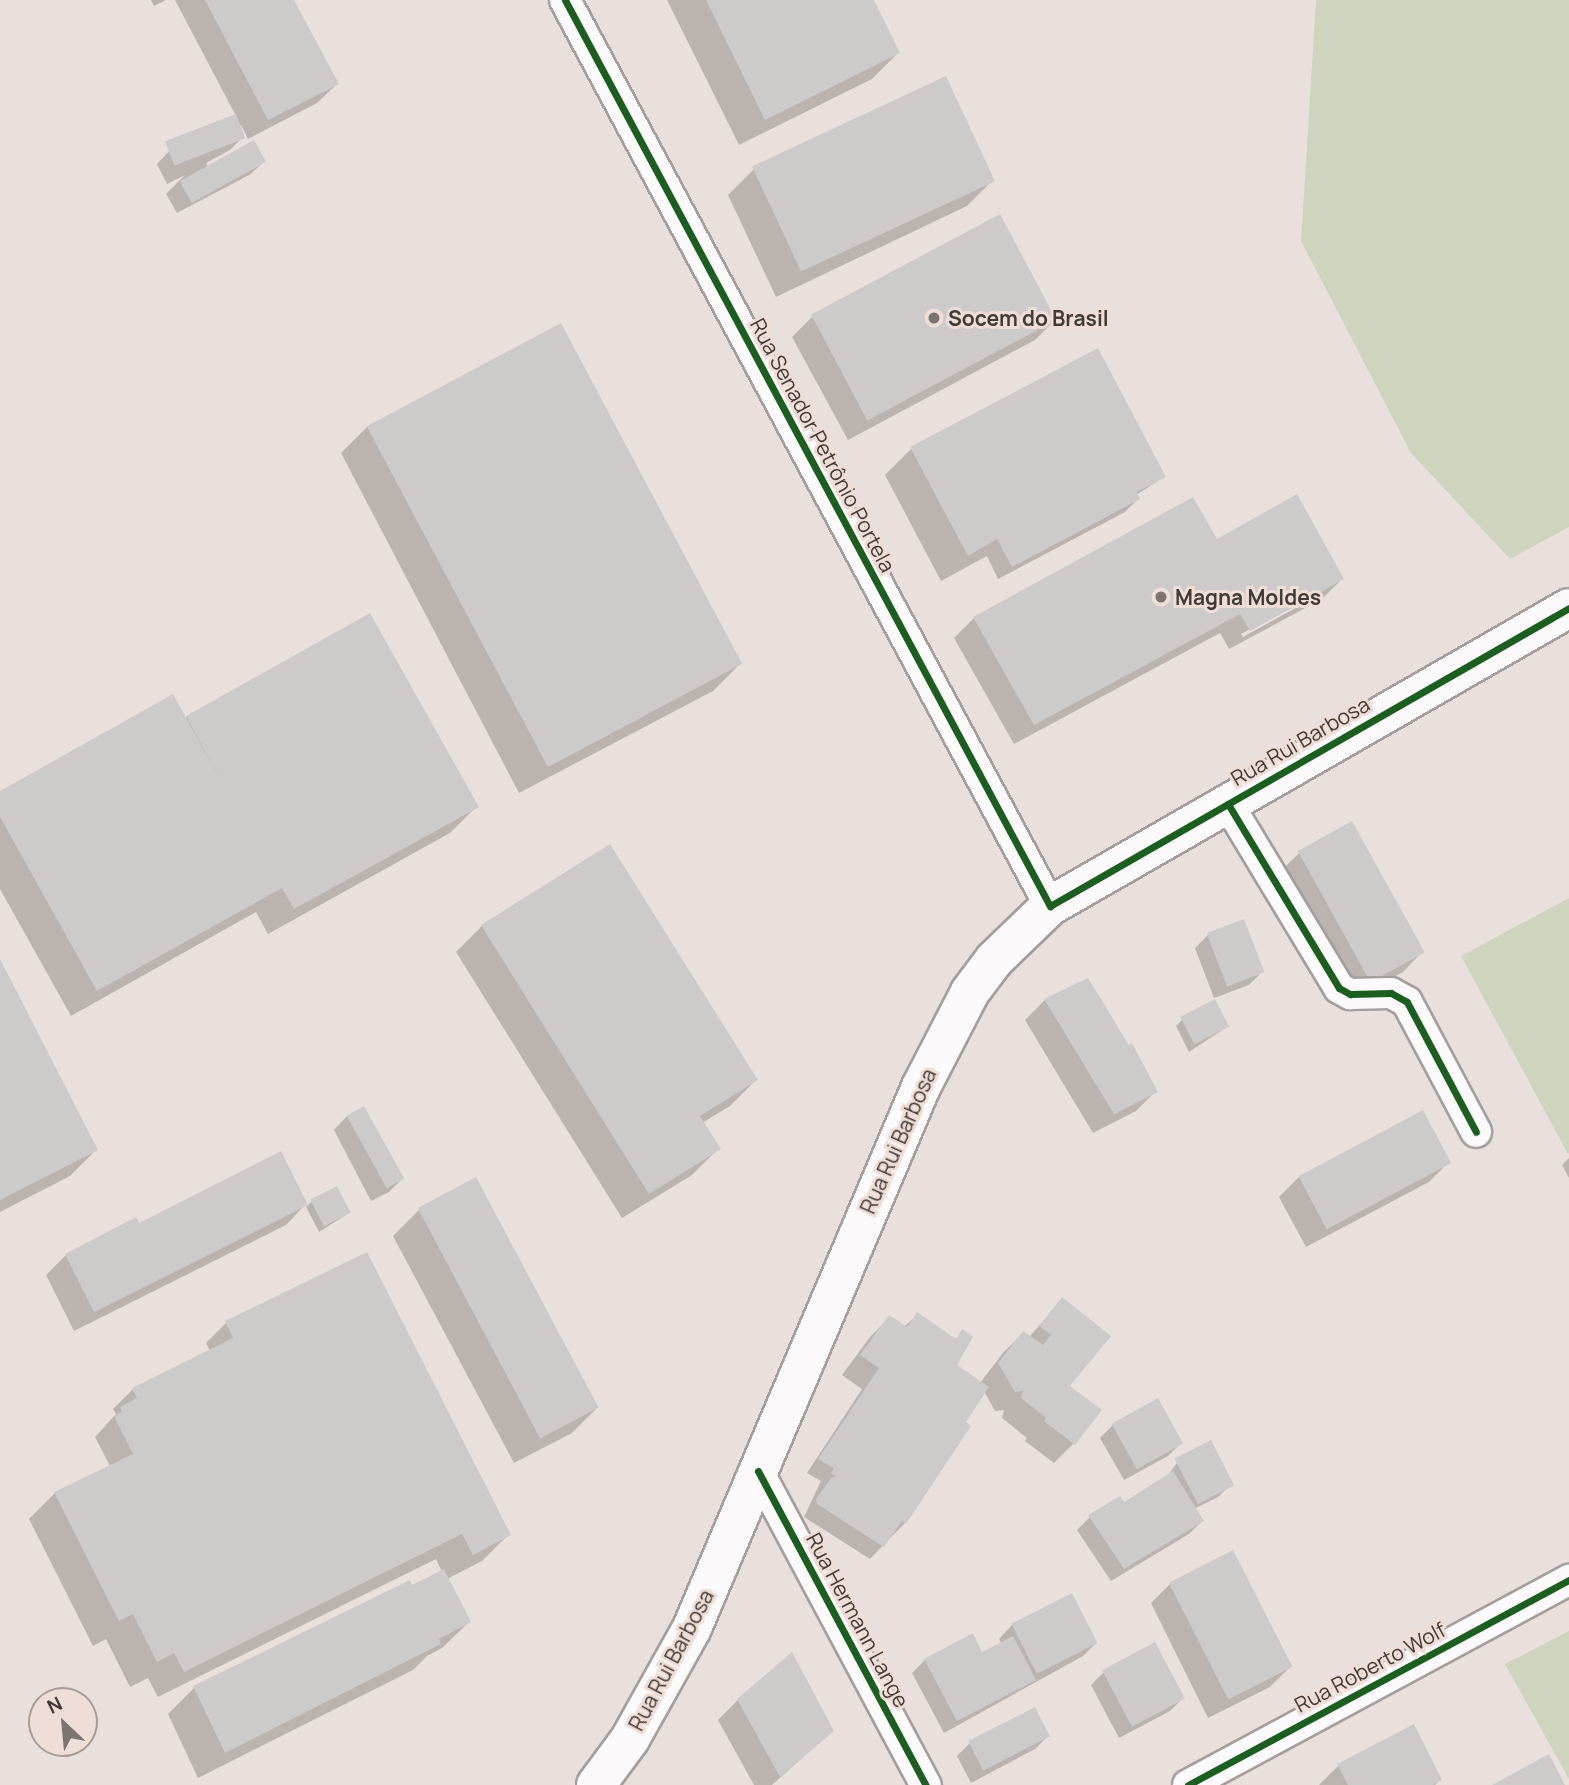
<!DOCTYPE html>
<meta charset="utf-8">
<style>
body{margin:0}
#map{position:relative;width:1569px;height:1785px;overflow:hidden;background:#e9e0dd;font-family:Manrope,sans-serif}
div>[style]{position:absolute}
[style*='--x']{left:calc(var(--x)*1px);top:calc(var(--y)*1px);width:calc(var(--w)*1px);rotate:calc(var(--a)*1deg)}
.green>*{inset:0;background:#cfd4bf}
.shadow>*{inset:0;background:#0003}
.building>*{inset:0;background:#cfcaca;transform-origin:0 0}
.roads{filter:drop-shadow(2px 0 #a59e9c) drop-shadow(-2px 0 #a59e9c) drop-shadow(0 2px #a59e9c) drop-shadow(0 -2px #a59e9c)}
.minor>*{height:30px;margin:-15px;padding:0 15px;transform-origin:15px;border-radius:15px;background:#fcfafa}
.secondary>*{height:38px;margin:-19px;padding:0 19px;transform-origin:19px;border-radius:19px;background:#fcfafa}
.cycleway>*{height:7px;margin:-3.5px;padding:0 3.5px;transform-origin:3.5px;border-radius:3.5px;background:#1b5e20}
.dots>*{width:19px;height:19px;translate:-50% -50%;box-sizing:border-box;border:4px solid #efded7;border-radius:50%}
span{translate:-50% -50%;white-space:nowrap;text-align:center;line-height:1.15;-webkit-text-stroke:6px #efded7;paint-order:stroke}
.poi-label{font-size:21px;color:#413a37;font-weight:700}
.left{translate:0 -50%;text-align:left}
.street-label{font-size:21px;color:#413a37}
.north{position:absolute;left:28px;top:1687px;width:70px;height:70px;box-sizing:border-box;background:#efded7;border:2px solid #a99c97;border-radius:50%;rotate:334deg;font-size:19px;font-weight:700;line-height:28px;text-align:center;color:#413a37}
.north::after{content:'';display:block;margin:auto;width:24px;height:32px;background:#7c7471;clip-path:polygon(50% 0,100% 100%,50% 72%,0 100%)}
</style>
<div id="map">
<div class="green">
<i style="clip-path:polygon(1316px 0,1569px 0,1569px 527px,1510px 559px,1411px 453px,1301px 241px)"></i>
<i style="clip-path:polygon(1569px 898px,1569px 1153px,1568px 1154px,1461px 956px)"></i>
<i style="clip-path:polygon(1569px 1631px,1569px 1779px,1505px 1664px)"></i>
</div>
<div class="shadow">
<i style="clip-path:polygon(151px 0,166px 0,154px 6px)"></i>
<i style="clip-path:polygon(175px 0,292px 0,337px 84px,317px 103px,248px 139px,241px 125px,238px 127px,243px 137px,230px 150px,206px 163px,208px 166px,264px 161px,251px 174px,177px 213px,166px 194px,185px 175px,167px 184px,157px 164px,170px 150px,236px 116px)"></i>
<i style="clip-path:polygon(667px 0,872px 0,898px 53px,872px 79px,739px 145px)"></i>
<i style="clip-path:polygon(754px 169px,993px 180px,967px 206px,776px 297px,728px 195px)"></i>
<i style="clip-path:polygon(812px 317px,1055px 320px,1035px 340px,848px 440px,792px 337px)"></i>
<i style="clip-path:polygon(1097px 350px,1164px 477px,1136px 495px,1138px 499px,1125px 512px,998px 579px,987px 556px,941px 581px,885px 475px,911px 449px)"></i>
<i style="clip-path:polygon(367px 427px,739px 665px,713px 691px,519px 793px,341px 453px)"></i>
<i style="clip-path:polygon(evenodd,1216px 541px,1342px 579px,1322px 599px,1229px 649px,1220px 633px,1014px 744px,954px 638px,974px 618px,1216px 541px,1321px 590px,1321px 594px,1243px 637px,1241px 634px,1321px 590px)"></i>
<i style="clip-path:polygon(370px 616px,476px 807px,450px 833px,268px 934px,256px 912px,71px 1016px,0 889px,0 793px,184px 718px)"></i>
<i style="clip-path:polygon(1351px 823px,1422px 952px,1403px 972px,1350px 1001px,1279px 873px,1299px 853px)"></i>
<i style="clip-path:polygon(482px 926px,756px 1080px,730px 1106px,702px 1123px,718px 1149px,692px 1175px,622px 1218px,456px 952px)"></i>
<i style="clip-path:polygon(1208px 935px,1262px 972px,1249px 985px,1214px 998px,1195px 948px)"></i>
<i style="clip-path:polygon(0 962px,96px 1150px,70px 1176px,0 1212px)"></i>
<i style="clip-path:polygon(1097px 993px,1156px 1091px,1136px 1111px,1093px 1133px,1025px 1020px,1045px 1000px)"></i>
<i style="clip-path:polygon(1182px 1020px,1227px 1027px,1189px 1052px,1176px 1026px)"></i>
<i style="clip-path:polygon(347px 1116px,402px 1179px,389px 1192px,371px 1201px,334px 1130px)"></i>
<i style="clip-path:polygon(280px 1154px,306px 1207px,312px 1201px,349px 1213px,319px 1232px,305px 1205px,286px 1225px,74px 1331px,46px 1275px,66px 1255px,138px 1226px)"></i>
<i style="clip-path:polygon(1569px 1158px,1569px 1178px,1562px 1165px)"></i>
<i style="clip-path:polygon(1449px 1162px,1429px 1182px,1306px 1247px,1279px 1197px,1299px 1177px)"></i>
<i style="clip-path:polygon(475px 1179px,598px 1407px,572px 1433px,514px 1463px,393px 1236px,419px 1210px)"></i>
<i style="clip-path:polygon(366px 1254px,508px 1535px,482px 1561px,447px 1579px,469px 1622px,442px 1648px,427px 1656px,413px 1670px,198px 1778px,168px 1714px,194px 1688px,442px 1572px,436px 1559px,158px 1697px,148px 1678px,130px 1687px,106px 1639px,93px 1646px,29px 1519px,55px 1493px,110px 1466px,95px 1437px,116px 1414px,113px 1409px,133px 1389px,210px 1351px,206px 1343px,226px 1323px)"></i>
<i style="clip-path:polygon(1062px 1300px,1074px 1443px,1054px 1463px,1025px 1441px,1027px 1438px,1002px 1418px,1004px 1410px,995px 1411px,984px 1391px,905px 1523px,870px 1559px,804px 1517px,821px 1481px,807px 1473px,862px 1389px,842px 1375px,870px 1337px,890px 1317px,904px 1327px,917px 1315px,954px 1340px,963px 1332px,955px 1365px,980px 1383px,1003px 1353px,1023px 1333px,1029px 1337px)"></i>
<i style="clip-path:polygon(1113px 1425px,1181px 1443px,1168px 1456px,1124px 1480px,1100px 1438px)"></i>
<i style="clip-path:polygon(1177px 1463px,1231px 1484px,1218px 1497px,1194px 1509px,1202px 1521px,1189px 1534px,1111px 1581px,1077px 1530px,1090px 1517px,1123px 1504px,1165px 1479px)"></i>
<i style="clip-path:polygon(1171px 1583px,1290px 1667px,1270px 1687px,1208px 1718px,1151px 1603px)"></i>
<i style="clip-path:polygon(1012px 1625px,1096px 1643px,1083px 1656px,944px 1733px,912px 1673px,925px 1660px,982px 1654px,1002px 1644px,999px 1639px)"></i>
<i style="clip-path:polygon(1104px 1672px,1183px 1698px,1170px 1711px,1119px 1738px,1091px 1685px)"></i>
<i style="clip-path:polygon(738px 1700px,832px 1731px,772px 1785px,754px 1785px,718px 1720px)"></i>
<i style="clip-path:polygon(1048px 1736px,1035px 1749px,971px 1783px,957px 1756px,970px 1743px)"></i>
<i style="clip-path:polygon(1338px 1766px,1440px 1780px,1435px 1785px,1319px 1785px)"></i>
</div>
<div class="building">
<i style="clip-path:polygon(205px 0,294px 0,339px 84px,268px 120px)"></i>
<i style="clip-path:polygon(706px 0,874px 0,900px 53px,765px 120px)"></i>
<i style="left:946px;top:76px;width:116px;height:214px;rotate:65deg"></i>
<i style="left:236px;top:114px;width:26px;height:76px;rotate:69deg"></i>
<i style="left:254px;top:140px;width:25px;height:85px;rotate:61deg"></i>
<i style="left:1000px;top:214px;width:120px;height:214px;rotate:62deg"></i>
<i style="left:561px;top:323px;width:386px;height:220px;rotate:62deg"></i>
<i style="clip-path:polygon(1098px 348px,1166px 477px,1137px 492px,1140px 499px,1012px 567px,997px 539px,968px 556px,910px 447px)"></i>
<i style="clip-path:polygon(1297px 494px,1344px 579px,1250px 631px,1240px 614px,1034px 725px,973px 617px,1193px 497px,1217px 539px)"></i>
<i style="clip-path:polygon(370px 613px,479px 807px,294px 909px,282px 888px,97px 991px,0 817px,0 791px,173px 694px,225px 788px,186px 716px)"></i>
<i style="left:1352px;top:821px;width:150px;height:62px;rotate:61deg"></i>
<i style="clip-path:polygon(610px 844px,758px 1080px,700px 1116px,721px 1149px,649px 1194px,481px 925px)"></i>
<i style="left:1244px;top:919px;width:57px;height:40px;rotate:69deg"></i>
<i style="clip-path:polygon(0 959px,98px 1150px,0 1200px)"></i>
<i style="clip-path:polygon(1088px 978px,1128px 1045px,1132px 1043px,1158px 1092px,1114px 1114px,1044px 999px)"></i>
<i style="left:1215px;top:999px;width:31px;height:39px;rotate:63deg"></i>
<i style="left:364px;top:1106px;width:83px;height:20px;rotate:61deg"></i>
<i style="left:1423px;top:1110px;width:60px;height:141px;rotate:62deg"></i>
<i style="clip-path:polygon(281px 1151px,308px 1205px,94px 1312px,65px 1254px,136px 1217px,139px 1223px)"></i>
<i style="left:476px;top:1177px;width:261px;height:66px;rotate:62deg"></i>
<i style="left:337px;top:1186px;width:30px;height:30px;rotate:63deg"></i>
<i style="clip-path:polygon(367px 1252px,511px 1535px,473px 1555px,462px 1534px,184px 1672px,174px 1653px,157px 1662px,133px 1614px,119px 1621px,54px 1492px,133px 1454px,114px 1416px,122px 1412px,120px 1407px,137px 1398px,132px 1388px,233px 1338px,225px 1321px)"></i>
<i style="clip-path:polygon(1062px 1297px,1111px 1336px,1070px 1386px,1102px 1410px,1075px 1445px,1044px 1421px,1046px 1418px,1021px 1398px,1023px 1391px,1015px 1392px,998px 1363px,1023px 1331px,1043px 1345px,1051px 1335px,1039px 1326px)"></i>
<i style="clip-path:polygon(917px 1312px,956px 1339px,962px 1329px,973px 1337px,957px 1365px,989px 1387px,966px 1422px,971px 1426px,906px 1524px,902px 1521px,884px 1547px,817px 1504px,816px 1499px,831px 1478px,836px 1477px,831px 1473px,834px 1468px,818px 1459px,879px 1368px,860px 1355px,889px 1315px,907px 1327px)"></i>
<i style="left:1158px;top:1398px;width:52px;height:53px;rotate:61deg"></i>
<i style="left:1211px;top:1440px;width:51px;height:41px;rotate:63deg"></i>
<i style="clip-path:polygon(1173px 1471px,1204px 1521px,1124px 1569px,1088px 1515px,1120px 1496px,1124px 1502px)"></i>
<i style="left:1233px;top:1550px;width:131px;height:72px;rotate:63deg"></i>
<i style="clip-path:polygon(444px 1569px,471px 1622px,439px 1639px,441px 1644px,225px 1753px,193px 1686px,410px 1580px,412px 1585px)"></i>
<i style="left:1072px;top:1593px;width:56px;height:68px;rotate:63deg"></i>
<i style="clip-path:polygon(973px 1633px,982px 1652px,1013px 1636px,1036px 1680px,957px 1721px,924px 1659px)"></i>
<i style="left:1155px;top:1642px;width:64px;height:60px;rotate:62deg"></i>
<i style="clip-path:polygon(792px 1652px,834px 1731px,780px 1777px,737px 1699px)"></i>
<i style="left:1035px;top:1707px;width:33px;height:75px;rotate:63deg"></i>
<i style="clip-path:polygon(1414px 1724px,1442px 1780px,1433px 1785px,1348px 1785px,1337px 1764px)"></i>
<i style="clip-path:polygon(1549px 1754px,1565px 1785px,1492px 1785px)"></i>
</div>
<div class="roads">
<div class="minor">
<i style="--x:565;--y:0;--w:1028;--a:61.84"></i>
<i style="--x:1228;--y:804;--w:215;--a:58.9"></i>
<i style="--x:1339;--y:988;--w:13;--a:29"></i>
<i style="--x:1350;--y:994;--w:41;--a:-1.4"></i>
<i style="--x:1391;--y:993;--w:18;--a:29"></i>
<i style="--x:1407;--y:1002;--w:147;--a:62"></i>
<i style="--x:758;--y:1471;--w:356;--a:61.9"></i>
<i style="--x:1188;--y:1785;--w:433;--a:-28.3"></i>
</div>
<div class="secondary">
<i style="--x:596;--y:1785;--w:57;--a:-53.5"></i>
<i style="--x:630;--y:1739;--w:127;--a:-60.8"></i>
<i style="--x:692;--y:1628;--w:587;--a:-67.06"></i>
<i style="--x:921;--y:1087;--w:107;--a:-62.7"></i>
<i style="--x:970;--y:992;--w:40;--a:-53"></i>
<i style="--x:994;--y:960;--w:78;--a:-44"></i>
<i style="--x:1050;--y:906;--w:598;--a:-29.86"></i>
</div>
</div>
<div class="cycleway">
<i style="--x:565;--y:0;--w:1028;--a:61.84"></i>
<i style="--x:1050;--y:906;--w:598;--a:-29.86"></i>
<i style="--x:1228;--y:804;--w:215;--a:58.9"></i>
<i style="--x:1339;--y:988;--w:13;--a:29"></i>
<i style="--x:1350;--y:994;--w:41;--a:-1.4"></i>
<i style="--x:1391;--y:993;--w:18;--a:29"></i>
<i style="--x:1407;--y:1002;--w:147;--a:62"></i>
<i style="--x:758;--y:1471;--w:356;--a:61.9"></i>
<i style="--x:1188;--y:1785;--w:433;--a:-28.3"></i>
</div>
<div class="dots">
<i style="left:934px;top:318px;background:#7c7471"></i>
<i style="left:1161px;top:597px;background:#7c7471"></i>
</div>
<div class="poi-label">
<span class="left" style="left:948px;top:318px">Socem do Brasil</span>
<span class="left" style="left:1175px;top:597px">Magna Moldes</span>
</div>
<div class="street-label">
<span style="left:823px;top:445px;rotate:62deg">Rua Senador Petrônio Portela</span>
<span style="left:1300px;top:741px;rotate:-30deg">Rua Rui Barbosa</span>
<span style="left:898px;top:1141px;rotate:-66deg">Rua Rui Barbosa</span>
<span style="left:858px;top:1620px;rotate:62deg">Rua Hermann Lange</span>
<span style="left:671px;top:1660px;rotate:-62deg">Rua Rui Barbosa</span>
<span style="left:1370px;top:1667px;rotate:-28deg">Rua Roberto Wolf</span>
</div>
<div class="north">N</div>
</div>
